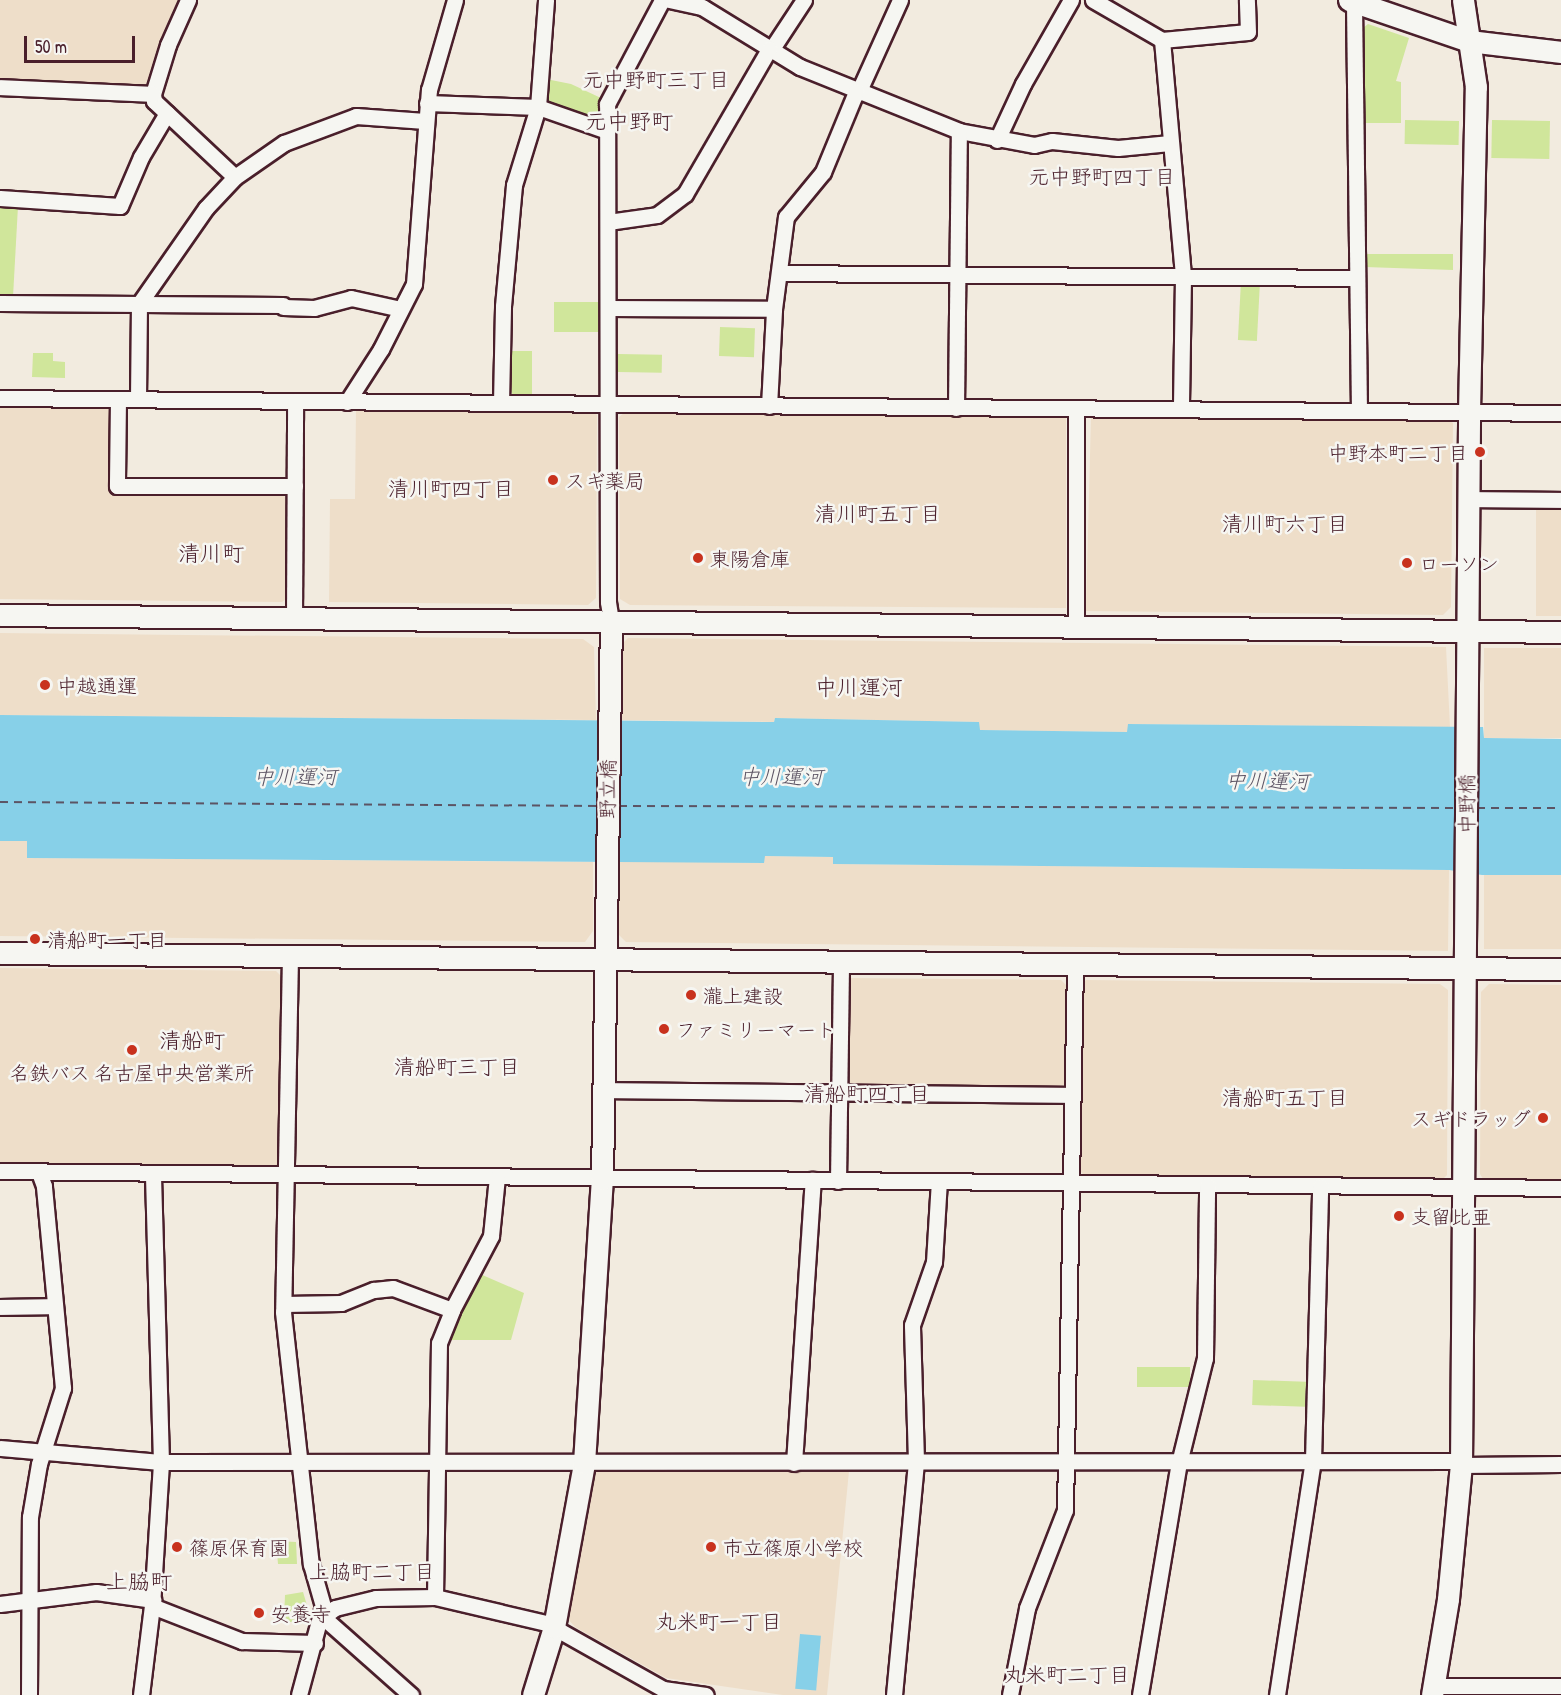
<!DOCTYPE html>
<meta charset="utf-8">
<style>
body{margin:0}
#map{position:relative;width:1561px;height:1695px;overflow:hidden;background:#f2ebdf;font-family:"Patrick Hand","Klee One",sans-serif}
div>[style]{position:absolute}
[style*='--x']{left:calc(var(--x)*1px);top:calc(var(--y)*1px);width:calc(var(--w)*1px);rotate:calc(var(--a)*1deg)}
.built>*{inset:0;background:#eedec9;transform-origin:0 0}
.green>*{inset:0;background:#d0e69b;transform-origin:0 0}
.water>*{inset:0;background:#87d0e8;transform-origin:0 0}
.ferry>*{height:1.5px;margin-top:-0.75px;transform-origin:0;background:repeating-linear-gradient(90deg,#5c5464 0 8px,transparent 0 14px)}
.roads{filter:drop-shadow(2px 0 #4a1f2b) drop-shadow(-2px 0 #4a1f2b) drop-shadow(0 2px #4a1f2b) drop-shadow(0 -2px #4a1f2b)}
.street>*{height:15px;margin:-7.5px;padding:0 7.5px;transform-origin:7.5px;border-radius:7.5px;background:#f6f6f2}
.secondary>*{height:21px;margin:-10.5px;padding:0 10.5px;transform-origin:10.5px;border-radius:10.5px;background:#f6f6f2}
.dots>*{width:16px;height:16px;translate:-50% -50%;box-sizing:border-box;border:3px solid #f6f6f2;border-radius:50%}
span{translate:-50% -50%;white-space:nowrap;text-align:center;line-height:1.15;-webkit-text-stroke:5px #f6f6f2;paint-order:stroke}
.poi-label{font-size:20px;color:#4a1f2b}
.right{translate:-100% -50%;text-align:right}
.left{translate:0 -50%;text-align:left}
.street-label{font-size:20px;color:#4a1f2b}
.neighbourhood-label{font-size:21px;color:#4a1f2b}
.water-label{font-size:21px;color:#5c5464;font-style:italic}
.quarter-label{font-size:22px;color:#4a1f2b}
.scale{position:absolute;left:24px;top:36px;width:111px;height:27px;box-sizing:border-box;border:3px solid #4a1f2b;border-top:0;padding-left:8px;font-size:18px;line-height:21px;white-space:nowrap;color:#4a1f2b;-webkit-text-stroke:4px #f6f6f2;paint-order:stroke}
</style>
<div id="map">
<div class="built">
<i style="clip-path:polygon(0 0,182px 0,153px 79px,146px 85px,0 79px)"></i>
<i style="clip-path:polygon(0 405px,108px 407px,112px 411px,111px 492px,281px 493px,286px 498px,286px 599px,282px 602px,0 599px)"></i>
<i style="clip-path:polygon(356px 408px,593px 411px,597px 415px,596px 598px,588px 605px,329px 602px,330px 499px,355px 499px)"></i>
<i style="clip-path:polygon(624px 413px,1066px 417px,1066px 608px,630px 605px,620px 599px,619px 417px)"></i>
<i style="clip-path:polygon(1091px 417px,1450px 421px,1453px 423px,1451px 607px,1443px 615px,1086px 611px)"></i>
<i style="left:1536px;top:506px;width:25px;height:110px"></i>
<i style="clip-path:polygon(0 633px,583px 639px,594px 647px,596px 720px,0 715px)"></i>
<i style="clip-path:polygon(628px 638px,1446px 647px,1450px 727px,1129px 724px,1128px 732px,979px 730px,979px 722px,775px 718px,774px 722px,620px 720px,622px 644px)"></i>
<i style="left:1484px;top:648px;width:77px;height:90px"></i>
<i style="clip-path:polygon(0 841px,27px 841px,27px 858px,593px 862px,593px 931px,585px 942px,0 936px)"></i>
<i style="clip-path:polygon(764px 856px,833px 857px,834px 864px,1449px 870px,1448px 951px,626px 942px,618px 934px,619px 860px,764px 863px)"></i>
<i style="left:1484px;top:875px;width:77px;height:74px"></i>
<i style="clip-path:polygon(0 968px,276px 971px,282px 977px,281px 1162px,274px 1167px,0 1163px)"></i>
<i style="clip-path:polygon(846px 978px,1061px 980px,1067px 986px,1066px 1083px,1059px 1089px,847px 1086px)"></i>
<i style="clip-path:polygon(1086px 980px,1440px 984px,1448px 990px,1447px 1175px,1443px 1179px,1084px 1175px,1076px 1167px,1080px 986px)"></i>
<i style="clip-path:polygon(1489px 984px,1561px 985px,1561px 1180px,1483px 1179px,1480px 1174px,1481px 992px)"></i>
<i style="clip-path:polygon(849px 1471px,827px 1695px,783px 1695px,666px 1678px,575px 1627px,567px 1618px,596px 1472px)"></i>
</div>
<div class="green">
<i style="clip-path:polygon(1368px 24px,1409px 38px,1396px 81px,1401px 82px,1401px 123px,1363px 123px,1363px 28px)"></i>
<i style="clip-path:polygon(546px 79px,571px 84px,601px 98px,599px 117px,594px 120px,548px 103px)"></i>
<i style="left:1405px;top:120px;width:54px;height:24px;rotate:1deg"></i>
<i style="left:1492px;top:120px;width:58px;height:38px;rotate:1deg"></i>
<i style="clip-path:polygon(0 204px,18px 206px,13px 297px,0 297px)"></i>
<i style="clip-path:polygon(1365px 254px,1453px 254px,1453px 270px,1365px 267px)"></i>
<i style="left:1241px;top:281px;width:19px;height:59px;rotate:3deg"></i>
<i style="left:554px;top:302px;width:47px;height:30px"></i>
<i style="left:720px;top:327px;width:35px;height:29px;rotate:2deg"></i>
<i style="clip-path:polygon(508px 351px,532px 351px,532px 396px,514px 396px,508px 388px)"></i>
<i style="clip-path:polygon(33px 353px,53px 353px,53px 361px,65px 362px,65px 378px,32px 377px)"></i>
<i style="left:618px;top:354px;width:44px;height:18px;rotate:1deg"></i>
<i style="clip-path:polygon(480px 1274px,524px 1293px,511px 1340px,446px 1340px)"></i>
<i style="left:1137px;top:1367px;width:53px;height:20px"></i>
<i style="left:1253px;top:1380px;width:53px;height:25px;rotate:2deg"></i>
<i style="clip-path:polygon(276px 1541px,296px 1542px,297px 1564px,278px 1564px)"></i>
<i style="clip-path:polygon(303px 1592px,309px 1612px,305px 1624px,284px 1621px,285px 1595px)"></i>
</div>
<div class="water">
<i style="clip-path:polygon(0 715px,774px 722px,775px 718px,979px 722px,980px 730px,1127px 732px,1128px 724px,1483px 727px,1484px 738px,1561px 739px,1561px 875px,1482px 875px,1449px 870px,833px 864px,833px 857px,765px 856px,764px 863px,27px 858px,27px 841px,0 841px)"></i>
<i style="left:800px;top:1634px;width:21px;height:55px;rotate:5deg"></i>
</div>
<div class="ferry">
<i style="--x:0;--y:802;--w:599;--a:0.38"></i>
<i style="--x:619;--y:806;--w:838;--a:0.14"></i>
<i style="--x:1477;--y:808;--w:84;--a:0"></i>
</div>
<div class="roads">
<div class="street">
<i style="--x:188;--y:0;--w:49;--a:114"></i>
<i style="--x:168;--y:45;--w:51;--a:107"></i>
<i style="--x:153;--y:94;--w:7;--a:82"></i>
<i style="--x:154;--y:101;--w:111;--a:43.2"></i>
<i style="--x:669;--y:0;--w:34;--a:12"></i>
<i style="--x:702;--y:7;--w:115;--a:31.5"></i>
<i style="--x:800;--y:67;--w:171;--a:21.9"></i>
<i style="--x:959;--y:131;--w:76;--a:10.6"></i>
<i style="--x:1034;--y:145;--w:18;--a:-13"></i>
<i style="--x:1052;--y:141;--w:66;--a:6.1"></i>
<i style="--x:1118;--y:148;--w:52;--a:-5.5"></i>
<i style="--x:1093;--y:0;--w:80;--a:30.1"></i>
<i style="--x:1162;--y:40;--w:86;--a:-5.3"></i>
<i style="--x:1248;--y:32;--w:32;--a:-92"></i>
<i style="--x:1354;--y:3;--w:408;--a:89.3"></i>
<i style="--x:1162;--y:40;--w:238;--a:84.9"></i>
<i style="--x:1183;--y:277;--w:132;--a:90.9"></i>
<i style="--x:771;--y:50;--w:60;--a:-56.6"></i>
<i style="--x:0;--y:87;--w:153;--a:2.6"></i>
<i style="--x:858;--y:93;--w:102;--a:-65.7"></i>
<i style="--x:427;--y:103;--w:111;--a:2.1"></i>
<i style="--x:538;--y:107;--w:73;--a:19.2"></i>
<i style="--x:997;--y:140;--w:62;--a:-65.1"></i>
<i style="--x:1023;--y:84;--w:97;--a:-60.3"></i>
<i style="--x:0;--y:198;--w:120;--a:3.8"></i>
<i style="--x:120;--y:206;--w:53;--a:-66.8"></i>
<i style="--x:141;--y:157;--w:51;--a:-59.4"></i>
<i style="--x:608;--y:222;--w:49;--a:-8.1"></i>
<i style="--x:657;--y:215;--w:35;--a:-37"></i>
<i style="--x:685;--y:194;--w:168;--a:-59.9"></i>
<i style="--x:779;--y:273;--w:578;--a:0.5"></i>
<i style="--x:0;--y:303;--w:283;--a:0.4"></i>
<i style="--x:283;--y:307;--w:31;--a:2"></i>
<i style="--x:314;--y:308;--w:38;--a:-15"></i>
<i style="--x:351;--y:298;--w:51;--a:12.4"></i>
<i style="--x:608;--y:308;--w:166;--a:0.3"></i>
<i style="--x:0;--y:398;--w:1561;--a:0.55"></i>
<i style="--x:118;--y:399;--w:87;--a:90.7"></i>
<i style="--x:117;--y:486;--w:178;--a:0"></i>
<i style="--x:138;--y:399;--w:95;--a:-89.4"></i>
<i style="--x:139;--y:304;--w:117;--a:-55.1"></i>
<i style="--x:206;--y:208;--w:42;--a:-46.9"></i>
<i style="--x:235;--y:177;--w:60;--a:-34.8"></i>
<i style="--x:284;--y:143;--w:77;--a:-20.6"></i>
<i style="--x:356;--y:116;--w:69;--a:4.1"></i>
<i style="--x:347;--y:402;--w:63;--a:-57.3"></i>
<i style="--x:381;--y:349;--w:73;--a:-63.1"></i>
<i style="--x:414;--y:284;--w:195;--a:-85.6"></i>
<i style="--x:429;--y:90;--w:94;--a:-73.9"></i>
<i style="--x:501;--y:403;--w:97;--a:-88.8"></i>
<i style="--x:503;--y:306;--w:121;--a:-84.8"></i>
<i style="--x:514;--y:185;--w:82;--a:-72.9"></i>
<i style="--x:538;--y:107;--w:107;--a:-85.7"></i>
<i style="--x:769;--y:406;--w:97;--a:-87"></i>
<i style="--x:774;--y:309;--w:93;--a:-82.6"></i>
<i style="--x:786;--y:217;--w:58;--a:-50.6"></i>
<i style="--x:823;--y:172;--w:87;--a:-67.6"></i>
<i style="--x:956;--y:408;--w:277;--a:-89.4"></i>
<i style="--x:1468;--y:499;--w:93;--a:0.6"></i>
<i style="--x:294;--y:618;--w:217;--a:-89.7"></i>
<i style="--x:611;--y:621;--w:19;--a:-99"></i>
<i style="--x:608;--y:602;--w:498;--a:-90.1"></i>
<i style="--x:607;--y:104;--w:118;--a:-62.1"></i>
<i style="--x:1076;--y:626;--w:217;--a:-90"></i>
<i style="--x:290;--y:956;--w:356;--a:91.1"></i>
<i style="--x:283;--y:1312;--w:254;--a:83.7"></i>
<i style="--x:311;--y:1564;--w:44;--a:74.1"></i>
<i style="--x:323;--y:1606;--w:92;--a:105.1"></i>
<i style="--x:603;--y:1090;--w:469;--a:0.6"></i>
<i style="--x:0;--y:1171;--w:1561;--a:0.62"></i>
<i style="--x:838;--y:1181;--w:220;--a:-89.2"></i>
<i style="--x:284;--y:1304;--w:57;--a:-1"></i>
<i style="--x:341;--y:1303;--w:35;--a:-22"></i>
<i style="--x:374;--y:1290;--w:19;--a:-6"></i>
<i style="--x:393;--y:1288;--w:63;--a:20.4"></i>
<i style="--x:0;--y:1307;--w:55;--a:-1"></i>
<i style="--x:0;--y:1448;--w:162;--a:5"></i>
<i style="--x:161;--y:1462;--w:1300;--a:-0.04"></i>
<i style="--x:794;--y:1463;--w:284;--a:-86.2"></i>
<i style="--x:1461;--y:1465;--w:100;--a:-0.6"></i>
<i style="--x:435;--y:1597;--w:254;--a:-89.1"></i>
<i style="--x:439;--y:1343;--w:35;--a:-68"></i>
<i style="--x:452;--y:1310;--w:84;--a:-62.2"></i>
<i style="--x:491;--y:1236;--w:59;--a:-84.2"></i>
<i style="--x:0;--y:1604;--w:97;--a:-7.1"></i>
<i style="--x:96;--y:1592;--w:58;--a:8"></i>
<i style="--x:152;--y:1606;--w:97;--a:21.3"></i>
<i style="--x:242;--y:1641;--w:73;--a:1.6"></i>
<i style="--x:323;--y:1617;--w:15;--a:-37"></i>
<i style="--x:335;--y:1608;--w:42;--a:-13.7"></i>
<i style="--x:376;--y:1598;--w:59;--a:-1"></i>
<i style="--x:435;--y:1597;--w:114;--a:13.2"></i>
<i style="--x:546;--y:1623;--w:134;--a:29.4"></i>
<i style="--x:663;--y:1689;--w:43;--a:7.9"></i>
<i style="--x:323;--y:1617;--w:118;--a:41.6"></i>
<i style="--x:1433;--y:1686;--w:128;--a:0"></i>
<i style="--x:29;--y:1695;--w:178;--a:-89.7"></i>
<i style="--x:30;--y:1517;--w:54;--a:-80.4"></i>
<i style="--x:39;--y:1464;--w:80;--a:-72.5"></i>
<i style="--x:63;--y:1388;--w:203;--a:-95.4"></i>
<i style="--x:44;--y:1186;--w:15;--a:-110"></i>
<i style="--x:141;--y:1695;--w:90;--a:-83"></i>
<i style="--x:152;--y:1606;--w:144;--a:-86.4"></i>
<i style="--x:161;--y:1462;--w:289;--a:-91.6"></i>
<i style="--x:894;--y:1695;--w:235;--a:-84.6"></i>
<i style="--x:916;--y:1461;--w:136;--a:-91.7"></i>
<i style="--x:912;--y:1325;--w:67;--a:-70.8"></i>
<i style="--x:934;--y:1262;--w:81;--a:-86.5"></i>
<i style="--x:1010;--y:1695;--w:89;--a:-78.9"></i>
<i style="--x:1027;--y:1608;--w:105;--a:-68.8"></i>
<i style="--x:1065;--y:1510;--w:547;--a:-88.95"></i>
<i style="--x:1140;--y:1695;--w:235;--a:-80.5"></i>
<i style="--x:1179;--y:1463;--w:108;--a:-76.1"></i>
<i style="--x:1205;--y:1358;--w:173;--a:-89.3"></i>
<i style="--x:1277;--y:1695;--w:237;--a:-81.3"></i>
<i style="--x:1313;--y:1461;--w:275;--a:-88.5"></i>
</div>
<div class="secondary">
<i style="--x:1349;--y:0;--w:127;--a:18.9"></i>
<i style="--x:1469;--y:41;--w:93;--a:6.8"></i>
<i style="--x:0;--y:615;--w:1561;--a:0.62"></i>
<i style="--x:0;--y:953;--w:1561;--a:0.59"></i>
<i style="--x:533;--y:1695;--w:71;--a:-72.8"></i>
<i style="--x:554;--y:1627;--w:167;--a:-79.6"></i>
<i style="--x:584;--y:1463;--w:285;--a:-86.4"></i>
<i style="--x:602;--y:1179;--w:558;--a:-89.08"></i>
<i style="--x:1432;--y:1695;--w:97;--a:-80.5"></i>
<i style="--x:1448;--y:1599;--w:135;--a:-84.5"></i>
<i style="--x:1461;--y:1465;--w:1053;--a:-89.56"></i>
<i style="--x:1469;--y:412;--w:325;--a:-88.8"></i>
<i style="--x:1476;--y:87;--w:88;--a:-98.5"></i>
</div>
</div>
<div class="dots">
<i style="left:1480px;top:452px;background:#c8321e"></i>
<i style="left:553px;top:480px;background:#c8321e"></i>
<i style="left:698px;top:558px;background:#c8321e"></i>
<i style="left:1407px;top:563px;background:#c8321e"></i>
<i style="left:45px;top:685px;background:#c8321e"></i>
<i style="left:35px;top:939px;background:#c8321e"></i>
<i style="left:691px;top:995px;background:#c8321e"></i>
<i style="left:664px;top:1029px;background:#c8321e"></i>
<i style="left:132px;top:1050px;background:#c8321e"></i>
<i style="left:1543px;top:1118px;background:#c8321e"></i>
<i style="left:1399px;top:1216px;background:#c8321e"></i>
<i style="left:177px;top:1547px;background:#c8321e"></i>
<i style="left:711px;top:1547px;background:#c8321e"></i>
<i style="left:259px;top:1613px;background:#c8321e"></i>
</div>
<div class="poi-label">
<span class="right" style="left:1468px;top:452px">中野本町二丁目</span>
<span class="left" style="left:565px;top:480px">スギ薬局</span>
<span class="left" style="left:710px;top:558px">東陽倉庫</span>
<span class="left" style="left:1419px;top:563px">ローソン</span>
<span class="left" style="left:57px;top:685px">中越通運</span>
<span class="left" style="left:47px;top:939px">清船町一丁目</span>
<span class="left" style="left:703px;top:995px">瀧上建設</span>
<span class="left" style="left:676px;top:1029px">ファミリーマート</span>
<span style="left:132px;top:1072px">名鉄バス 名古屋中央営業所</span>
<span class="right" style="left:1531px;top:1118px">スギドラッグ</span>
<span class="left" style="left:1411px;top:1216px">支留比亜</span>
<span class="left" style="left:189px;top:1547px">篠原保育園</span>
<span class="left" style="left:723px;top:1547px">市立篠原小学校</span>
<span class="left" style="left:271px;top:1613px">安養寺</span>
</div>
<div class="street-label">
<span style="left:607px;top:789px;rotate:-89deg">野立橋</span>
<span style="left:1466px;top:804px;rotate:-90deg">中野橋</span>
</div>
<div class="neighbourhood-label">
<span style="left:656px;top:80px">元中野町三丁目</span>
<span style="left:1102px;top:177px">元中野町四丁目</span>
<span style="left:451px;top:489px">清川町四丁目</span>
<span style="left:878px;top:514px">清川町五丁目</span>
<span style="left:1285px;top:524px">清川町六丁目</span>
<span style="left:457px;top:1067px">清船町三丁目</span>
<span style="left:867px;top:1094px">清船町四丁目</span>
<span style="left:1285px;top:1098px">清船町五丁目</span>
<span style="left:372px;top:1572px">上脇町二丁目</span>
<span style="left:719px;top:1622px">丸米町一丁目</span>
<span style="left:1067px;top:1675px">丸米町二丁目</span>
</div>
<div class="water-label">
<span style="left:295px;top:777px">中川運河</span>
<span style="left:781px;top:777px">中川運河</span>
<span style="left:1267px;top:781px;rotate:1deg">中川運河</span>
</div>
<div class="quarter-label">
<span style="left:629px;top:122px">元中野町</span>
<span style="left:211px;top:554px">清川町</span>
<span style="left:859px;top:688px">中川運河</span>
<span style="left:192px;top:1041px">清船町</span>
<span style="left:139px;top:1582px">上脇町</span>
</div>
<div class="scale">50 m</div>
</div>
